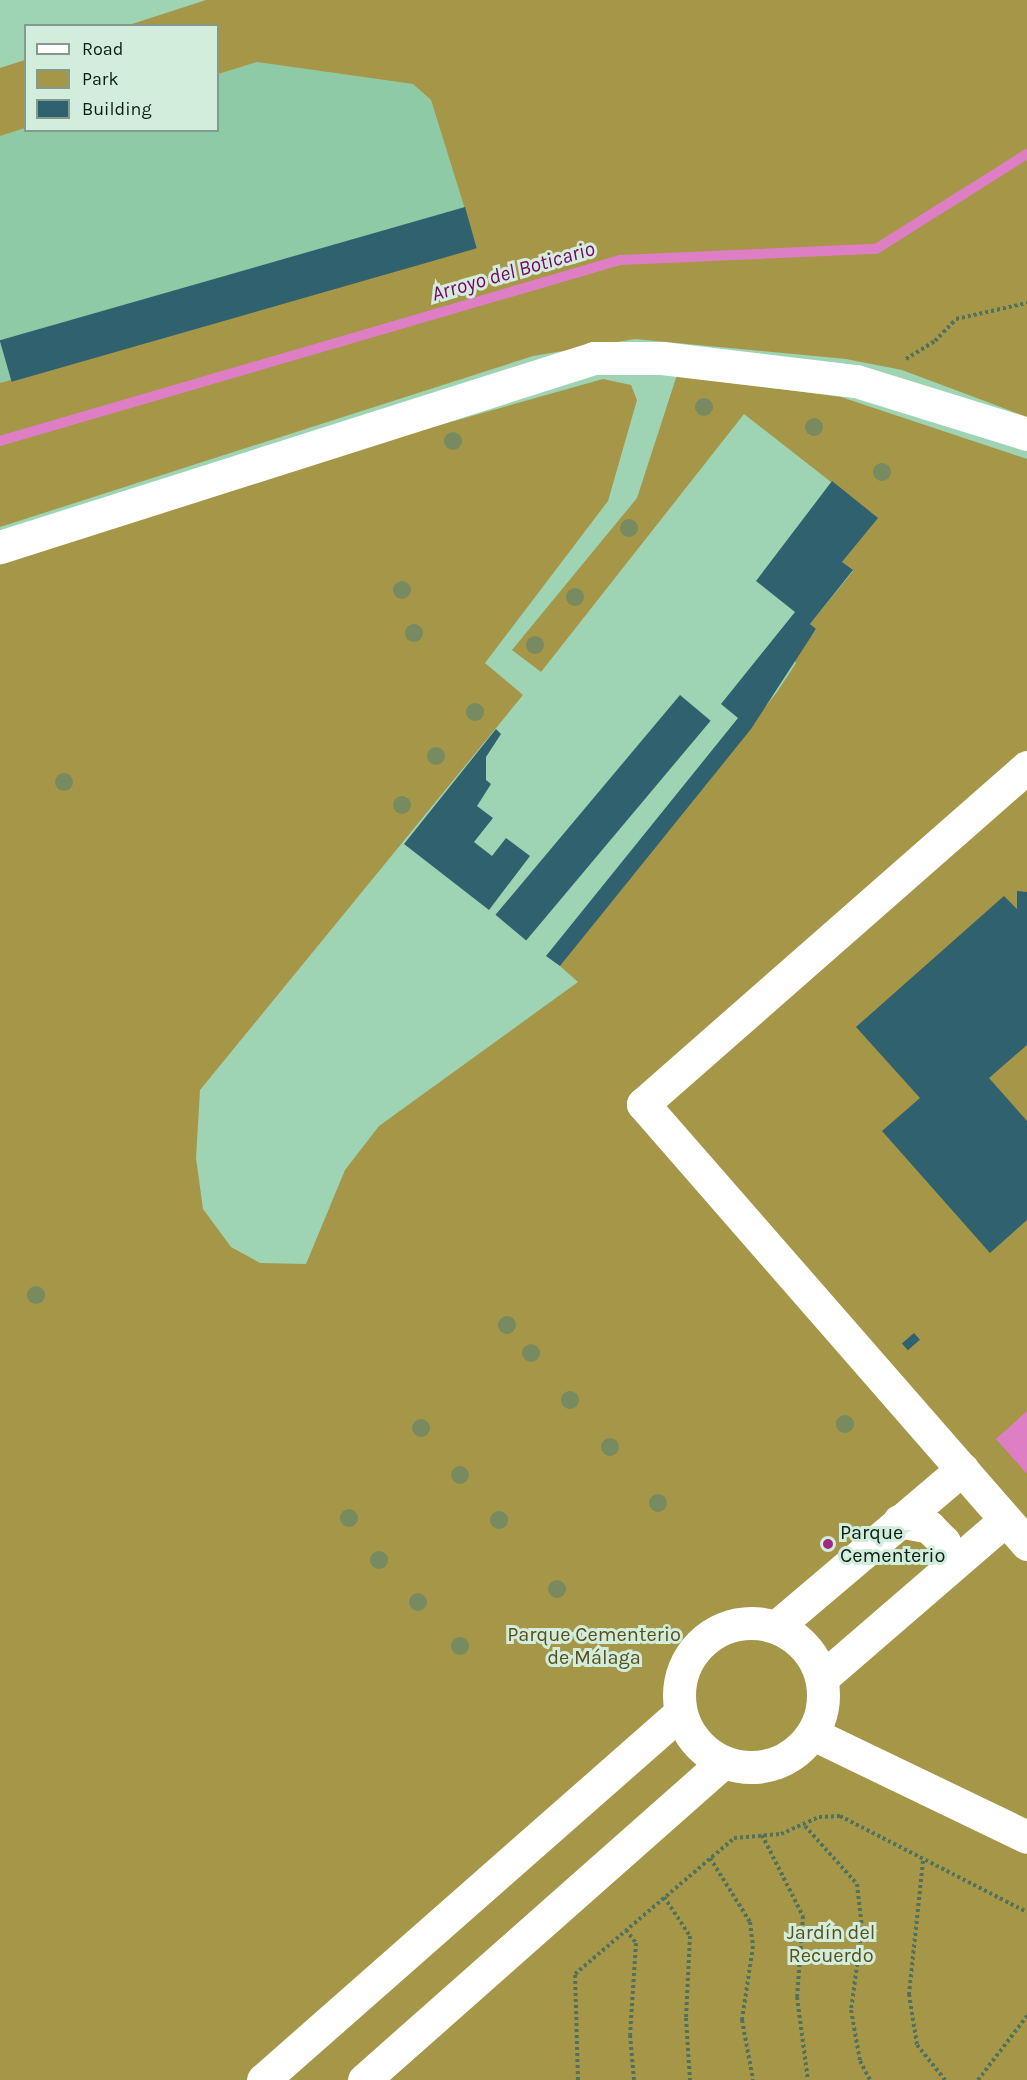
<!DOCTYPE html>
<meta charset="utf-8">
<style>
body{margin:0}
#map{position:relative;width:1027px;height:2080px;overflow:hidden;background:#9ed3b3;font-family:Karla,sans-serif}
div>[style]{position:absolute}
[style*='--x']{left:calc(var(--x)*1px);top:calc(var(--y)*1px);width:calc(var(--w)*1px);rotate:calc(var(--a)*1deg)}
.built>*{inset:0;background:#8ecaa6}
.green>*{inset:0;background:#a69648}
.water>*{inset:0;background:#de7fc5}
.stream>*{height:10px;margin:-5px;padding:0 5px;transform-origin:5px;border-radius:5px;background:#de7fc5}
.building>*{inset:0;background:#2f616f;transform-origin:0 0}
.path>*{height:4px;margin-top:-2px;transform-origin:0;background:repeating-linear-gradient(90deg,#4e725d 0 3px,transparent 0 6px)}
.minor>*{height:33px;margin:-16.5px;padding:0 16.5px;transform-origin:16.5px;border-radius:16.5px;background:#fff}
.minor>.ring{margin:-16.5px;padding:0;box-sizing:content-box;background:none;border:33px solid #fff;border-radius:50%}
.trees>*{width:18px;height:18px;margin:-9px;border-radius:50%;background:#788a60}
.dots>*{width:16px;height:16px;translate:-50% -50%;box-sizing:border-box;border:3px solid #d2eddc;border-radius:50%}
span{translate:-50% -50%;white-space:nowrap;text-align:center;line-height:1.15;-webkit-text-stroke:6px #d2eddc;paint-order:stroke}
.poi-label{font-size:20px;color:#0a1f13}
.left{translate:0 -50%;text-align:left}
.park-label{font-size:20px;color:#594f1c}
.water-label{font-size:21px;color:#7d0268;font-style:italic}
.legend{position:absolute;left:24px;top:24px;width:195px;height:108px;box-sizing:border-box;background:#d2eddc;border:2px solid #829b8c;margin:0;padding:8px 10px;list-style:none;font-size:18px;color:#0a1f13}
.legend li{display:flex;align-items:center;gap:12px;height:30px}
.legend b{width:30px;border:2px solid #829b8c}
</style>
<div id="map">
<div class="built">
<i style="clip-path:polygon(257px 62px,413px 84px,431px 100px,477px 248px,0 383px,0 136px,25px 128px,218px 130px,218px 74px)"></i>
</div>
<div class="green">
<i style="clip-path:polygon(206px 0,1027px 0,1027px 417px,902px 370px,846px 359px,635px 339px,533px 356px,0 527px,0 383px,477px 248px,431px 100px,413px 84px,257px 62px,218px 74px,218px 26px,129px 25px)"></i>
<i style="clip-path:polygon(25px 60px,25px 128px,0 136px,0 68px)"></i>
<i style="clip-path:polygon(677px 375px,841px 397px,1027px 459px,1027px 2080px,0 2080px,0 565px,359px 448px,603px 379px,631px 385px,637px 400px,608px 501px,485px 663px,523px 695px,200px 1090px,196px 1158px,203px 1209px,231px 1247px,260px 1263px,306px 1264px,345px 1170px,379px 1126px,578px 982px,560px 966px,777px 692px,796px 663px,792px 659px,816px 630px,810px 624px,853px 571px,842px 562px,877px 518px,744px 414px,541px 672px,512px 650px,637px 498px)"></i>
</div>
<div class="water">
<i style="clip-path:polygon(1027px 1411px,1027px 1474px,996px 1439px)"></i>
</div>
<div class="stream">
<i style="--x:0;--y:441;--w:646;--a:-16.27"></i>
<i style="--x:620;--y:260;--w:256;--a:-2.5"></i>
<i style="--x:876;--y:249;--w:178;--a:-32.2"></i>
</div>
<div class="building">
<i style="left:465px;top:207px;width:43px;height:484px;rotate:74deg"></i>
<i style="clip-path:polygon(832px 481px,878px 518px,842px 562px,853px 570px,810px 624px,816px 629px,751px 729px,560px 966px,546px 956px,738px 718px,721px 704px,795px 612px,756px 581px)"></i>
<i style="left:680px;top:695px;width:40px;height:287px;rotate:40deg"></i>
<i style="clip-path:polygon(496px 729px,501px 734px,486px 757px,486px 780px,491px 784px,477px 806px,493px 818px,474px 842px,492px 856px,506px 838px,530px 856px,489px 910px,404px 844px)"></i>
<i style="clip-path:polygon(1017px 891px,1027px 892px,1027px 1045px,989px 1078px,1027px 1121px,1027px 1220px,990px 1253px,882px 1131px,920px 1098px,856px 1027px,1004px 896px,1017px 909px)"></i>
<i style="left:914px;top:1333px;width:9px;height:16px;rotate:49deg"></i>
</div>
<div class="path">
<i style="--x:906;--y:359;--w:34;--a:-32"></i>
<i style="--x:935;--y:341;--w:30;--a:-46"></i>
<i style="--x:956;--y:319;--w:73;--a:-12.7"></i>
<i style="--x:805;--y:1826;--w:78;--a:48.1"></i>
<i style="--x:857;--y:1884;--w:44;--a:83.5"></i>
<i style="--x:862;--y:1928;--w:83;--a:97.6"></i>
<i style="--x:851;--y:2010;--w:52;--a:80"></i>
<i style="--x:860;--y:2061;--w:21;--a:62"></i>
<i style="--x:762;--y:1835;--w:91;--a:63.2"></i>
<i style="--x:803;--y:1916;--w:81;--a:94.2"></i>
<i style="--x:797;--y:1997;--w:84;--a:82.5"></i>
<i style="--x:710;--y:1858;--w:75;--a:58"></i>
<i style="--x:750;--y:1922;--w:24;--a:83"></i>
<i style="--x:753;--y:1946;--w:75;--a:98.5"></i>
<i style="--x:742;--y:2020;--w:61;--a:79.6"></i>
<i style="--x:923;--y:1861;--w:134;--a:96"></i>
<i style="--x:909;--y:1994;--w:52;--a:81.1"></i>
<i style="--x:917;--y:2045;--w:45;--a:51.3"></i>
<i style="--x:664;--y:1897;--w:47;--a:56.3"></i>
<i style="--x:690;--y:1936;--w:82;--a:92.8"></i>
<i style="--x:686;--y:2018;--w:62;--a:86.3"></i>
<i style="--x:626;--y:1930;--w:16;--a:52"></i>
<i style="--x:636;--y:1943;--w:92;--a:93.7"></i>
<i style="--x:630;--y:2035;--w:45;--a:84.9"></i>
<i style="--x:578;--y:2080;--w:106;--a:-91.6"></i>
<i style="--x:575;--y:1974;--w:209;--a:-40.5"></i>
<i style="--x:734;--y:1838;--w:47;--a:-4.9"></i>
<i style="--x:781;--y:1834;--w:42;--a:-24.1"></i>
<i style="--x:819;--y:1817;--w:21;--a:-3"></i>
<i style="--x:840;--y:1816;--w:210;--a:27.2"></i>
<i style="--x:978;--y:2080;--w:81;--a:-52.6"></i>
</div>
<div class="minor">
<i style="--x:0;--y:547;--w:623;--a:-17.65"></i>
<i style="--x:594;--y:358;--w:68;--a:0"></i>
<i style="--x:662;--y:358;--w:195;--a:6.8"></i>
<i style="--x:856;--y:381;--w:179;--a:17.2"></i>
<i style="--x:1027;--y:767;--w:511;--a:138.73"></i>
<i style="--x:643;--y:1104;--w:584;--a:48.89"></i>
<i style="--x:899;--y:1521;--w:31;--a:11"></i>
<i style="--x:929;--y:1527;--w:21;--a:45"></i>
<i style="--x:944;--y:1542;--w:27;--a:82"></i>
<i class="ring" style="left:679px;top:1623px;width:111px;height:111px"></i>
<i style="--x:777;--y:1626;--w:243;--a:-40.3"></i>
<i style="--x:822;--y:1678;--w:242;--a:-40.8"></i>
<i style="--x:813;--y:1734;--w:237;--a:25.7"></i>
<i style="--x:263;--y:2080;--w:555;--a:-41.35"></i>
<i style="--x:364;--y:2080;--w:480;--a:-41.5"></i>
</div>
<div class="trees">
<i style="left:704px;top:407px"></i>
<i style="left:814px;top:427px"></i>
<i style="left:453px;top:441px"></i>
<i style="left:882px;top:472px"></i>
<i style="left:629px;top:528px"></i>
<i style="left:402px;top:590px"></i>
<i style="left:575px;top:597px"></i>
<i style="left:414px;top:633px"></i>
<i style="left:535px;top:645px"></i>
<i style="left:475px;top:712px"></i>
<i style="left:436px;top:756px"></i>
<i style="left:64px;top:782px"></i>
<i style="left:402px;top:805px"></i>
<i style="left:36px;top:1295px"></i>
<i style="left:507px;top:1325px"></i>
<i style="left:531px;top:1353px"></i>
<i style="left:570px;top:1400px"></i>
<i style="left:845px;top:1424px"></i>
<i style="left:421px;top:1428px"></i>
<i style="left:610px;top:1447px"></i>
<i style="left:460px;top:1475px"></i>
<i style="left:658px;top:1503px"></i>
<i style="left:349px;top:1518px"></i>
<i style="left:499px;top:1520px"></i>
<i style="left:379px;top:1560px"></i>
<i style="left:557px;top:1589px"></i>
<i style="left:418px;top:1602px"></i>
<i style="left:460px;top:1646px"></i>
</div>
<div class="dots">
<i style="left:828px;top:1544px;background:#9e2a86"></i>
</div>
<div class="poi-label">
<span class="left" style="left:840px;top:1544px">Parque<br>Cementerio</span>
</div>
<div class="park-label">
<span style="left:594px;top:1646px">Parque Cementerio<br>de Málaga</span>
<span style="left:831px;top:1944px">Jardín del<br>Recuerdo</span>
</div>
<div class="water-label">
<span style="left:513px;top:271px;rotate:-16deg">Arroyo del Boticario</span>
</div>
<ul class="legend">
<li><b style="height:8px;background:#fff"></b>Road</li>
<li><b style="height:16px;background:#a69648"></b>Park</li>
<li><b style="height:16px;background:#2f616f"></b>Building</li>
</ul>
</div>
